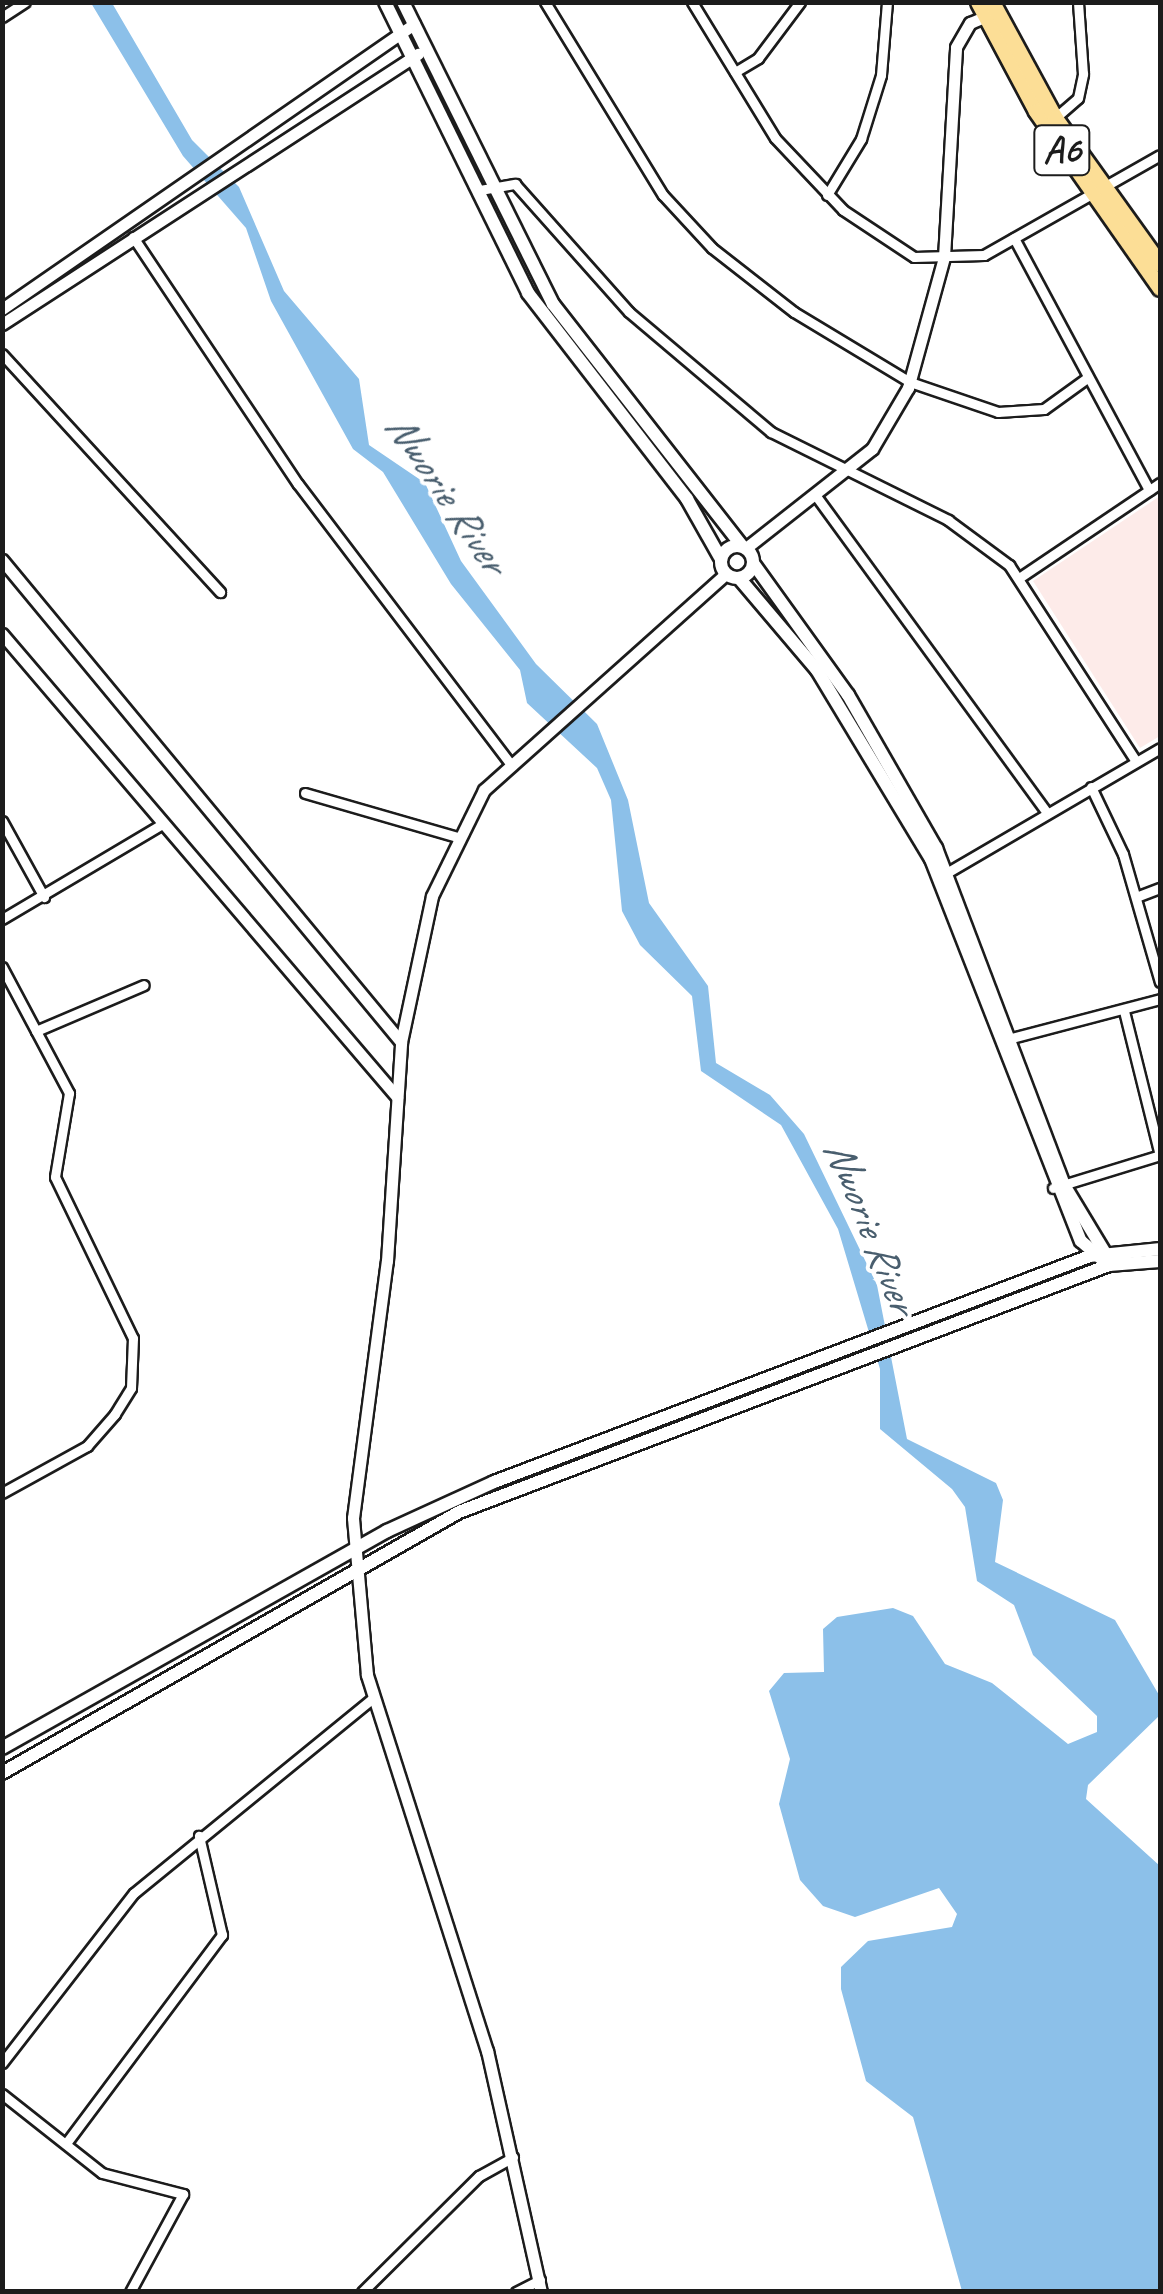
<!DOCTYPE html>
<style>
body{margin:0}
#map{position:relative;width:1163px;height:2294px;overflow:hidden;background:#fff;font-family:Caveat,sans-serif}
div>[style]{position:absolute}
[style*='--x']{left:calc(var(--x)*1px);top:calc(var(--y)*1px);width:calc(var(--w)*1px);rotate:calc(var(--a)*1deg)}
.built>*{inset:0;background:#fdebe9}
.water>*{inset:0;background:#8cc0e9}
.roads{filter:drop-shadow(2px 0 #1c1c1c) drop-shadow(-2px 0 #1c1c1c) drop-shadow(0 2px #1c1c1c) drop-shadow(0 -2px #1c1c1c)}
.minor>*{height:9px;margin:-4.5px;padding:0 4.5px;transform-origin:4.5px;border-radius:4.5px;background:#fff}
.tertiary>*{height:11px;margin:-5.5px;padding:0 5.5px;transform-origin:5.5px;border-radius:5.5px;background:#fff}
.secondary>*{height:12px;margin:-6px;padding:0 6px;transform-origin:6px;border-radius:6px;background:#fff}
.secondary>.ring{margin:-6px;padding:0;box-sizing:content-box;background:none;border:12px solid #fff;border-radius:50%}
.trunk>*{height:15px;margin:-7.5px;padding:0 7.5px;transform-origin:7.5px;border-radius:7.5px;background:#fcde96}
span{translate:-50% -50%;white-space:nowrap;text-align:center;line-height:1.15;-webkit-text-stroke:8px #fff;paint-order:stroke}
.shield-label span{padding:2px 8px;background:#fff;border:2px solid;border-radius:8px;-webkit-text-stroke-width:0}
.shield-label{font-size:38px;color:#1c1c1c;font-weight:700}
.water-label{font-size:42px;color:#495e6e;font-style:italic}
.frame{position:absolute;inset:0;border:5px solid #1c1c1c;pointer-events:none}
</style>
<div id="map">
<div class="built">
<i style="clip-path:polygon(1160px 496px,1160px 736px,1140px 748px,1033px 581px)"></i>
</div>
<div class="water">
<i style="clip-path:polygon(91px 3px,112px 3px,192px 140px,239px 187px,284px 291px,359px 379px,369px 445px,425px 483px,461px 561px,536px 664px,597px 724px,628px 800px,649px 903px,708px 986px,716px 1063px,770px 1095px,804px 1134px,877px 1285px,907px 1439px,996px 1483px,1003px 1500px,995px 1562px,1115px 1620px,1159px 1695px,1160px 1715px,1088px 1785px,1086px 1799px,1160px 1866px,1160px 2291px,962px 2291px,913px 2117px,866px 2081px,841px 1989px,841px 1967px,868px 1941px,952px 1927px,957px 1914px,939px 1888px,855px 1917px,823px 1906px,800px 1880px,779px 1804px,790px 1759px,769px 1691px,784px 1673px,824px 1672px,823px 1629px,837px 1617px,893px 1608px,913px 1616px,945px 1664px,992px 1683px,1068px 1744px,1097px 1732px,1097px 1716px,1033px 1655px,1014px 1605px,977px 1581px,965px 1507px,952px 1489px,880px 1429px,880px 1369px,838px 1229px,781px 1125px,701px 1071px,692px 996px,640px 945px,622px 911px,611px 800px,597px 768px,527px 703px,520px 670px,451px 584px,383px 472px,353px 449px,271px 301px,246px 228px,183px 156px)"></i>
</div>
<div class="roads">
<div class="minor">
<i style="--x:545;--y:2;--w:226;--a:58.6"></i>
<i style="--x:663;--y:195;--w:72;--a:47.2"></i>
<i style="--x:712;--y:248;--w:104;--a:38"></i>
<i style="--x:794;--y:312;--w:135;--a:31.1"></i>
<i style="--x:910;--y:382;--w:93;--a:18.8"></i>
<i style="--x:998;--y:412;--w:46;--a:-3.7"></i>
<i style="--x:1044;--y:409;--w:53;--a:-35.8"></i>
<i style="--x:692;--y:2;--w:159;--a:58.6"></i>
<i style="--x:775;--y:138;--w:99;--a:46.6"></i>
<i style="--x:843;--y:210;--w:85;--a:33.5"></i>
<i style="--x:914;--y:257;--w:70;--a:-1.6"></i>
<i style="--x:984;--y:255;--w:202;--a:-29.6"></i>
<i style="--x:2;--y:17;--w:27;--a:-33"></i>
<i style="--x:735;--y:72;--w:27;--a:-31"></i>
<i style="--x:758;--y:58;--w:70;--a:-53.1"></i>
<i style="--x:1055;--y:118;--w:30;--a:-41"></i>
<i style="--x:1078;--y:98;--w:25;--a:-78"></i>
<i style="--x:1083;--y:74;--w:72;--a:-94"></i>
<i style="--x:480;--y:190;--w:36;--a:-10"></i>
<i style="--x:515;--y:184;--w:171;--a:48.3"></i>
<i style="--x:629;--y:312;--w:186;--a:40.2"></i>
<i style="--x:771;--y:432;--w:198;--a:26.4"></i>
<i style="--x:948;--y:520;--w:76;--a:36.4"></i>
<i style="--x:1009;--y:565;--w:234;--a:57.1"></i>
<i style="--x:827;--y:195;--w:66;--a:-58.7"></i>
<i style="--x:861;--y:139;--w:67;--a:-72.6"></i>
<i style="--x:881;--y:75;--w:73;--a:-85.3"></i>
<i style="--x:133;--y:237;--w:297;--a:56.3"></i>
<i style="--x:298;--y:484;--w:349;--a:52.8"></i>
<i style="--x:1014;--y:238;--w:286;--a:61.8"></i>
<i style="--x:2;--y:354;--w:323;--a:47.5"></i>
<i style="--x:816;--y:496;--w:392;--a:53.9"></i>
<i style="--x:1019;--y:578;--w:170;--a:-34"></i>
<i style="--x:1091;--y:787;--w:74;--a:64.5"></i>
<i style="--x:1123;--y:854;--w:133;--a:73.9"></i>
<i style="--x:305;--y:793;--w:158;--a:16.1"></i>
<i style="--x:2;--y:821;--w:87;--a:61.1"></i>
<i style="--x:943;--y:875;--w:251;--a:-30.3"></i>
<i style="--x:1136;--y:897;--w:26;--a:-21"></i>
<i style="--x:2;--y:919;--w:188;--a:-30.7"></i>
<i style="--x:2;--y:967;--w:143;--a:62"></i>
<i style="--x:69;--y:1093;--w:85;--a:99.5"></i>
<i style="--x:55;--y:1177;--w:179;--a:64.2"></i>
<i style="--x:133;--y:1338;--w:50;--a:92.3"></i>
<i style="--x:131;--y:1388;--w:31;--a:122"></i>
<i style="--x:115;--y:1414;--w:43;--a:131.2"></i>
<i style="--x:87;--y:1446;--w:97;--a:151.1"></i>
<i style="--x:1124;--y:1011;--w:148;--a:76"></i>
<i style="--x:36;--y:1031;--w:117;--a:-23.1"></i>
<i style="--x:1004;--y:1040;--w:161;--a:-14.7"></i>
<i style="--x:1053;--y:1188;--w:112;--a:-17.1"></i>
<i style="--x:2;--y:2063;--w:215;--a:-52.2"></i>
<i style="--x:134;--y:1893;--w:308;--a:-39.2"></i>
<i style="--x:2;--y:2094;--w:127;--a:38.3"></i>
<i style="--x:102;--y:2173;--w:84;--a:14.5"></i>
<i style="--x:183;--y:2194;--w:111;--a:118.4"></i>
<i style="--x:67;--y:2142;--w:259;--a:-53.2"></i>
<i style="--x:222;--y:1935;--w:102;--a:-103.1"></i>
<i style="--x:362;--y:2292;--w:165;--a:-44.8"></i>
<i style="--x:479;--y:2176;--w:39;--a:-29"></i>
<i style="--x:516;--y:2292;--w:27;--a:-27"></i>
</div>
<div class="tertiary">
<i style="--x:2;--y:309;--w:501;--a:-34.67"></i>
<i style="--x:2;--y:324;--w:496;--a:-33"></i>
<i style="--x:746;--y:548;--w:160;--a:-38.2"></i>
<i style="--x:872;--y:449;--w:71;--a:-59.5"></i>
<i style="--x:908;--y:388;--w:136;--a:-74.6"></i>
<i style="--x:944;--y:257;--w:210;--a:-86.7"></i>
<i style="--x:956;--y:47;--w:28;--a:-60"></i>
<i style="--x:970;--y:23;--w:25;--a:-23"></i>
<i style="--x:2;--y:560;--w:626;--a:50.38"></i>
<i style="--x:2;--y:634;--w:609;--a:49.53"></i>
<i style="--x:541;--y:2292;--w:247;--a:-102.6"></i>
<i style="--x:487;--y:2051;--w:395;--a:-107.7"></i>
<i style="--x:367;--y:1675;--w:158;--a:-95.1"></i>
<i style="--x:353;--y:1518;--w:259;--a:-82.5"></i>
<i style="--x:387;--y:1261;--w:219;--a:-86.3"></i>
<i style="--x:401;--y:1042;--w:149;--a:-78"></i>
<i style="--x:432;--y:896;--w:118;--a:-63.9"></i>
<i style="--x:484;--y:790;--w:324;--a:-41.8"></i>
</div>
<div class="secondary">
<i style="--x:385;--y:2;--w:324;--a:63.8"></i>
<i style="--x:528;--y:293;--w:260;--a:52.3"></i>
<i style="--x:687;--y:499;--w:69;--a:60.5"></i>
<i style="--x:403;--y:2;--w:337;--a:63.6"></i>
<i style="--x:553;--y:304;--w:308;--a:52"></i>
<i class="ring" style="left:721px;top:546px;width:20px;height:20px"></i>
<i style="--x:753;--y:563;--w:163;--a:54.3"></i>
<i style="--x:848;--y:695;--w:177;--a:60.1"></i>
<i style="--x:936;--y:848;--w:360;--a:69.2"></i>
<i style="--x:1064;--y:1185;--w:85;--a:58.9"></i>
<i style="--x:739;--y:578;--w:121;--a:49.7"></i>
<i style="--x:817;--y:670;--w:221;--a:58.9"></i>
<i style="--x:931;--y:859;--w:410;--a:68.6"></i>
<i style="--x:1081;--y:1241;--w:37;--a:41"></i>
<i style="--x:1109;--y:1265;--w:51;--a:-4.5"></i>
<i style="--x:2;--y:1748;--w:442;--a:-29.4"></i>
<i style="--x:387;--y:1531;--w:118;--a:-24.6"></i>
<i style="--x:494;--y:1482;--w:637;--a:-20.77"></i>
<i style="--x:1090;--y:1256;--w:70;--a:-5.7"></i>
<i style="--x:2;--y:1773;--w:526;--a:-29.73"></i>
<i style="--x:459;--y:1512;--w:695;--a:-20.81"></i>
</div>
<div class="trunk">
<i style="--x:978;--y:2;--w:123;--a:62"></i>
<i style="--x:1036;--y:111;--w:216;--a:55"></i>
<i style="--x:992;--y:2;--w:132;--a:61.5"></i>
<i style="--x:1055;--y:118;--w:180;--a:54.3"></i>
</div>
</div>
<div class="shield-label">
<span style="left:1062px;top:150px">A6</span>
</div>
<div class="water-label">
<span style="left:446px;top:493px;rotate:56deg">Nworie River</span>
<span style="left:870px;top:1226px;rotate:68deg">Nworie River</span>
</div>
<div class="frame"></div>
</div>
